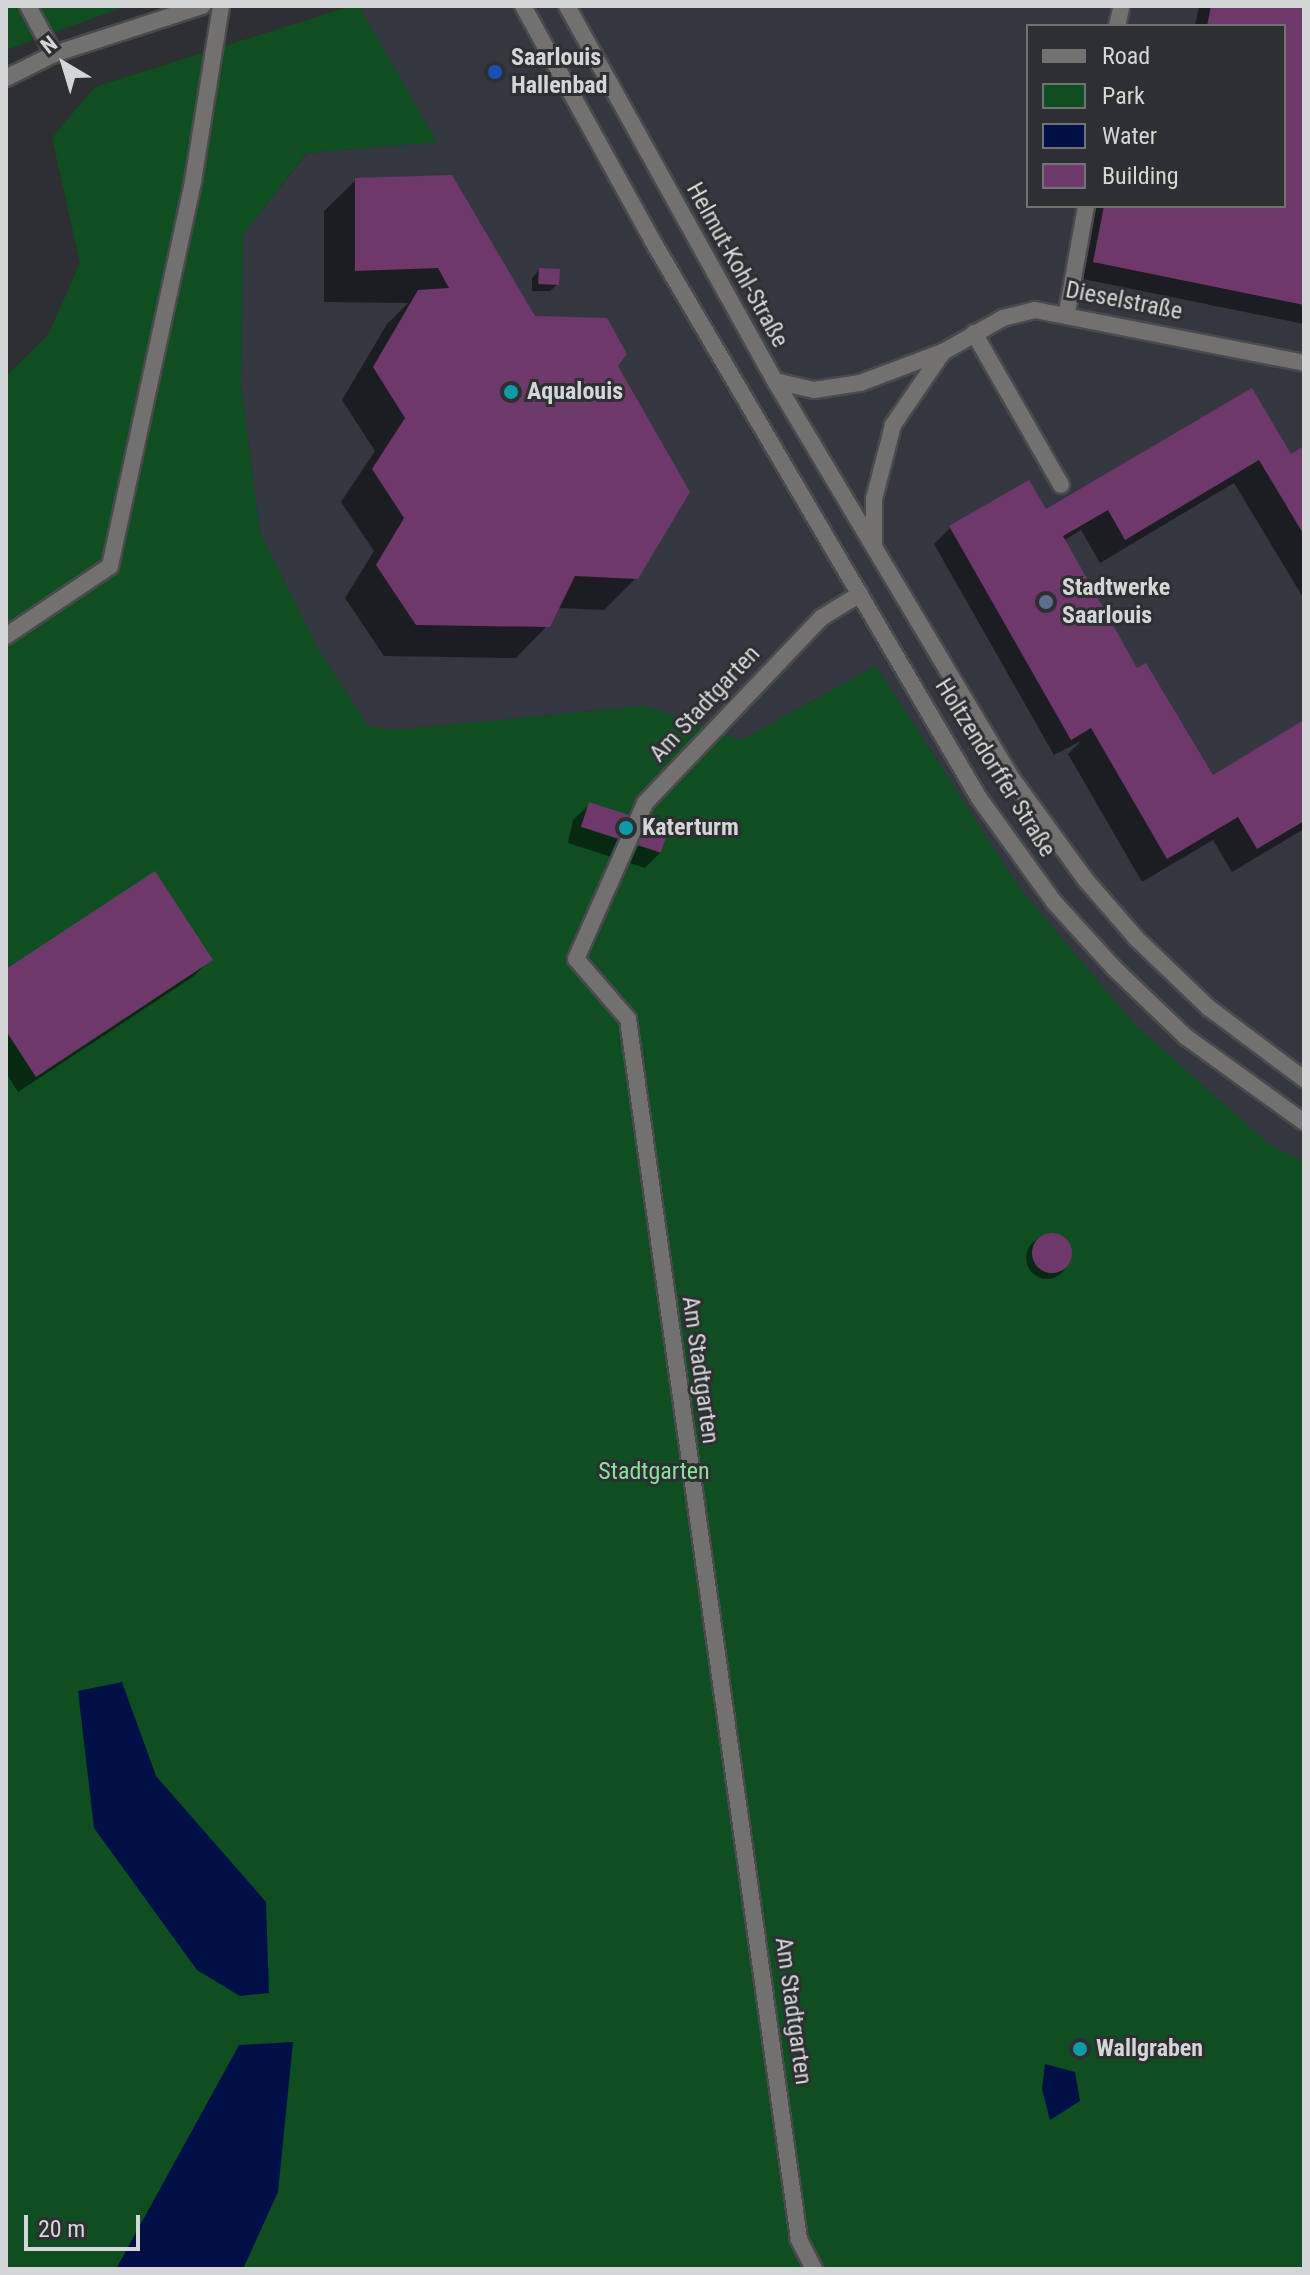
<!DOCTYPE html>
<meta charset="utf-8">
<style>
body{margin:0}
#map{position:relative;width:1310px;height:2275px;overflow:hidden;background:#2e2f32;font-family:"Roboto Condensed",sans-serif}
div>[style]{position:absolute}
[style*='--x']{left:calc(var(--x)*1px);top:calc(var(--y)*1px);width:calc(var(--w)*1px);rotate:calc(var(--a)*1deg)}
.built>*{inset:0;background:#353740}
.green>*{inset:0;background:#0e4e21}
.water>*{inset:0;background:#001046}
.shadow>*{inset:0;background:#0007}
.round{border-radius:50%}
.building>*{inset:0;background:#6f386b;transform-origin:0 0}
.roads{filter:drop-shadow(2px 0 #494a4d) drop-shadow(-2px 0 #494a4d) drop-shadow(0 2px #494a4d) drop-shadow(0 -2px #494a4d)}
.service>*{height:16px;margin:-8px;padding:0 8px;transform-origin:8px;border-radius:8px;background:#737170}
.minor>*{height:16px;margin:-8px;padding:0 8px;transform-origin:8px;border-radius:8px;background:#737170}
.tertiary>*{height:16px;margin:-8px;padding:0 8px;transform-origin:8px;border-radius:8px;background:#737170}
.dots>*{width:22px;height:22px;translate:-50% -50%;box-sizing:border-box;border:4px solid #2e2f32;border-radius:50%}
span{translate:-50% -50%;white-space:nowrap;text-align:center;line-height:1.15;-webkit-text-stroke:6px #2e2f32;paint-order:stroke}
.poi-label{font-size:24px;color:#d5d6d8;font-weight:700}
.left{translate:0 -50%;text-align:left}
.street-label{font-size:24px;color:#d5d6d8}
.park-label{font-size:24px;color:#8ae299}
.frame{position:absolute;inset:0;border:8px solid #d5d6d8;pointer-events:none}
.legend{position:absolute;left:1026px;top:24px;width:260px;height:184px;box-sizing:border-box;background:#2e2f32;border:2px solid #717274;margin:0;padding:10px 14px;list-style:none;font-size:24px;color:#d5d6d8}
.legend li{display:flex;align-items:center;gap:16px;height:40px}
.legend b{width:40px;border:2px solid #717274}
.north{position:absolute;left:24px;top:24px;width:80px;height:80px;-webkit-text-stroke:6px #2e2f32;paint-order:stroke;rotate:322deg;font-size:22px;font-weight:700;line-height:32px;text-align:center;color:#d5d6d8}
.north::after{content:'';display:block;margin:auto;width:28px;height:36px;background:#d5d6d8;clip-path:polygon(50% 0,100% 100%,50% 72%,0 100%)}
.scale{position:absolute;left:24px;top:2215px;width:116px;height:36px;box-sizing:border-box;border:4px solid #d5d6d8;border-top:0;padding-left:10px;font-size:24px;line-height:28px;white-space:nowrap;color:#d5d6d8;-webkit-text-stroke:6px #2e2f32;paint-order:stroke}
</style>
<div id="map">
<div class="built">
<i style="clip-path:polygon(evenodd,359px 6px,1304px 6px,1304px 1162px,1270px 1145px,1136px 1026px,1020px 889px,876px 666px,742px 740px,645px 706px,395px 730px,368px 727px,317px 647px,260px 532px,241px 384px,243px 235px,307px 153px,436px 142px,359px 6px,1028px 26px,1284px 26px,1284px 206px,1028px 206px,1028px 26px)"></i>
</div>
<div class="green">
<i style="clip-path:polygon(6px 6px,127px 6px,6px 50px)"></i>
<i style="clip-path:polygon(351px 6px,359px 6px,437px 142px,306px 153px,243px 235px,241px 384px,260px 532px,317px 647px,368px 726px,395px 730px,645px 706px,742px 740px,876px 666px,1020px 889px,1136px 1026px,1270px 1145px,1304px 1162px,1304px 2269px,6px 2269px,6px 376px,48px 335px,80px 263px,52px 138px,95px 87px)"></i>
</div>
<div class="water">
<i style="clip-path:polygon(122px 1682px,156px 1776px,266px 1902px,269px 1993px,240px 1996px,197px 1970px,94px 1828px,78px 1691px)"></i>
<i style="clip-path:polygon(293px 2042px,278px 2192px,243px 2269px,116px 2269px,239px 2045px)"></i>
<i style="clip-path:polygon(1045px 2064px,1075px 2072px,1080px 2101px,1050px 2120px,1042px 2089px)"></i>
</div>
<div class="shadow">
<i style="clip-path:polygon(1199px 6px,1304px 6px,1304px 324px,1078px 278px,1092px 206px,1284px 206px,1284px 26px,1195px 26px)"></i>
<i style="clip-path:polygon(356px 180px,534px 318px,616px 366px,636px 578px,604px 610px,557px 608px,548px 625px,516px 658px,384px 656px,345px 598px,374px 551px,341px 502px,375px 451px,342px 400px,387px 324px,408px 303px,324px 302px,324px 211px)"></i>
<i style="clip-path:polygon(539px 270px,558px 284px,550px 291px,532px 291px,532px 278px)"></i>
<i style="clip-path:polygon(1251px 390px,1291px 457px,1304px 449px,1304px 599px,1234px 483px,1100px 563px,1081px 530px,1063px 541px,1136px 672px,1212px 777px,1304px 723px,1304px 829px,1232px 872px,1213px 840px,1142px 882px,1068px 754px,1081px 741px,1054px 755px,934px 544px,950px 528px,1028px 482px,1046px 512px)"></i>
<i style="clip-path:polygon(590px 804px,662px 851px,645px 868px,568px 843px,573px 820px)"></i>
<i style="clip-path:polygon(210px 960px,194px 976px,18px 1092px,6px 1073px,6px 971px)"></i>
<i class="round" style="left:1026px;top:1237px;width:42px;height:42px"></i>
</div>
<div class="building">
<i style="clip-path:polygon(1211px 6px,1304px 6px,1304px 305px,1093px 262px,1104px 206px,1284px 206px,1284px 26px,1207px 26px)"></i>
<i style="clip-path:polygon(452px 175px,535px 316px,607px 318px,627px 354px,618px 366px,690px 492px,638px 579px,575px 576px,550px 627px,416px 625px,376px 565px,404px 518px,372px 469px,405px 418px,373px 367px,418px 290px,449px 288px,438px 268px,355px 271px,355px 178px)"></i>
<i style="left:539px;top:268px;width:21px;height:16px;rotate:3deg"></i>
<i style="clip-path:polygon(1252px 388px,1291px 454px,1304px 446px,1304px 535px,1259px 460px,1125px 540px,1108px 510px,1063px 536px,1137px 668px,1146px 663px,1213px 775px,1304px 720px,1304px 821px,1257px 849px,1238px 817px,1167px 859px,1091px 728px,1071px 740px,949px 526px,1029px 480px,1046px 509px)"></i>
<i style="left:589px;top:802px;width:84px;height:26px;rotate:18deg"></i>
<i style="clip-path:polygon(155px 871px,213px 960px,36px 1077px,6px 1031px,6px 969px)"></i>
<i class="round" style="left:1032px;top:1233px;width:40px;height:40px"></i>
</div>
<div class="roads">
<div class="service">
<i style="--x:1117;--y:26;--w:18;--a:-77"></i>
<i style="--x:1067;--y:312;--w:108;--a:-79.8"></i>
<i style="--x:974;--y:333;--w:175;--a:60.2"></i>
<i style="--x:6;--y:636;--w:125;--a:-33.9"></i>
<i style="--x:110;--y:566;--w:394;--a:-77.8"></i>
<i style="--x:193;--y:181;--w:177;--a:-80.9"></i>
<i style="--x:814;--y:2269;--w:34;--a:-117"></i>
<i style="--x:799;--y:2239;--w:1232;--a:-97.98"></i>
<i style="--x:628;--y:1019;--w:79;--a:-130.9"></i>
<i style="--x:576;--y:959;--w:171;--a:-66.1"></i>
<i style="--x:645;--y:803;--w:255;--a:-46.4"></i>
<i style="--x:821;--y:618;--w:46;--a:-31.6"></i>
</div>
<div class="minor">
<i style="--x:28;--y:6;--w:55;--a:61.6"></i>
<i style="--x:6;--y:78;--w:54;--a:-26.6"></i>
<i style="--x:54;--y:54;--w:156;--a:-18"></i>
<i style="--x:775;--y:381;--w:40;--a:13"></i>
<i style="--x:814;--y:390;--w:47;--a:-8.7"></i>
<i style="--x:860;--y:383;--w:89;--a:-20.5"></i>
<i style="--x:943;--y:352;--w:69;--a:-29.5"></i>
<i style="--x:1003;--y:318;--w:33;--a:-14"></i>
<i style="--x:1035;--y:310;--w:274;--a:11.1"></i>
<i style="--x:874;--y:543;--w:44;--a:-90"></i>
<i style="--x:874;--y:499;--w:76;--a:-75.6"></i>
<i style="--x:893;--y:425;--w:88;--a:-55.6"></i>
</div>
<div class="tertiary">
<i style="--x:523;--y:6;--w:267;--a:61.1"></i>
<i style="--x:652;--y:240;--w:647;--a:59.63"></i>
<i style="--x:979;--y:798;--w:128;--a:54.2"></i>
<i style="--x:1054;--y:902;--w:89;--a:47.7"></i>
<i style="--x:1114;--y:968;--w:100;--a:43.8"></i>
<i style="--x:1186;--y:1037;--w:145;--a:35.8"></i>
<i style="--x:567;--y:6;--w:429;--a:61"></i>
<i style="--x:775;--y:381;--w:461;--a:59.2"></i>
<i style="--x:1011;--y:777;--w:126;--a:54"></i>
<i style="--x:1085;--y:879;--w:79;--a:49.1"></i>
<i style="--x:1137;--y:939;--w:100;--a:43.8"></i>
<i style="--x:1209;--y:1008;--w:119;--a:36.8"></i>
</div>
</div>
<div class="dots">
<i style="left:495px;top:72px;background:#1a4fb4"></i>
<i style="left:511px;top:392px;background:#0f9aa8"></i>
<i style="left:1046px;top:602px;background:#5c6f8a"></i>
<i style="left:626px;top:828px;background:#0f9aa8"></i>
<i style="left:1080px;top:2049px;background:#0f9aa8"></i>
</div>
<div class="poi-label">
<span class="left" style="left:511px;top:72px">Saarlouis<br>Hallenbad</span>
<span class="left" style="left:527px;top:392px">Aqualouis</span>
<span class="left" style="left:1062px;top:602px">Stadtwerke<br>Saarlouis</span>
<span class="left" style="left:642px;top:828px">Katerturm</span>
<span class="left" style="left:1096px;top:2049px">Wallgraben</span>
</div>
<div class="street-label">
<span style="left:737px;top:265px;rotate:61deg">Helmut-Kohl-Straße</span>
<span style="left:1124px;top:301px;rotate:11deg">Dieselstraße</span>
<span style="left:705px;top:704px;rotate:-47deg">Am Stadtgarten</span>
<span style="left:995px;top:768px;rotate:58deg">Holtzendorffer Straße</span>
<span style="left:700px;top:1370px;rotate:82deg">Am Stadtgarten</span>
<span style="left:793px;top:2011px;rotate:82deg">Am Stadtgarten</span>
</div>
<div class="park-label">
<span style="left:654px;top:1472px">Stadtgarten</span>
</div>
<div class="frame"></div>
<ul class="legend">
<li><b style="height:10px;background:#737170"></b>Road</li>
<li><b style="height:22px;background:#0e4e21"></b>Park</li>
<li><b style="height:22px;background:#001046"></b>Water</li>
<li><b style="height:22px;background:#6f386b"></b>Building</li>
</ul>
<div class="north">N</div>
<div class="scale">20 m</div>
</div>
